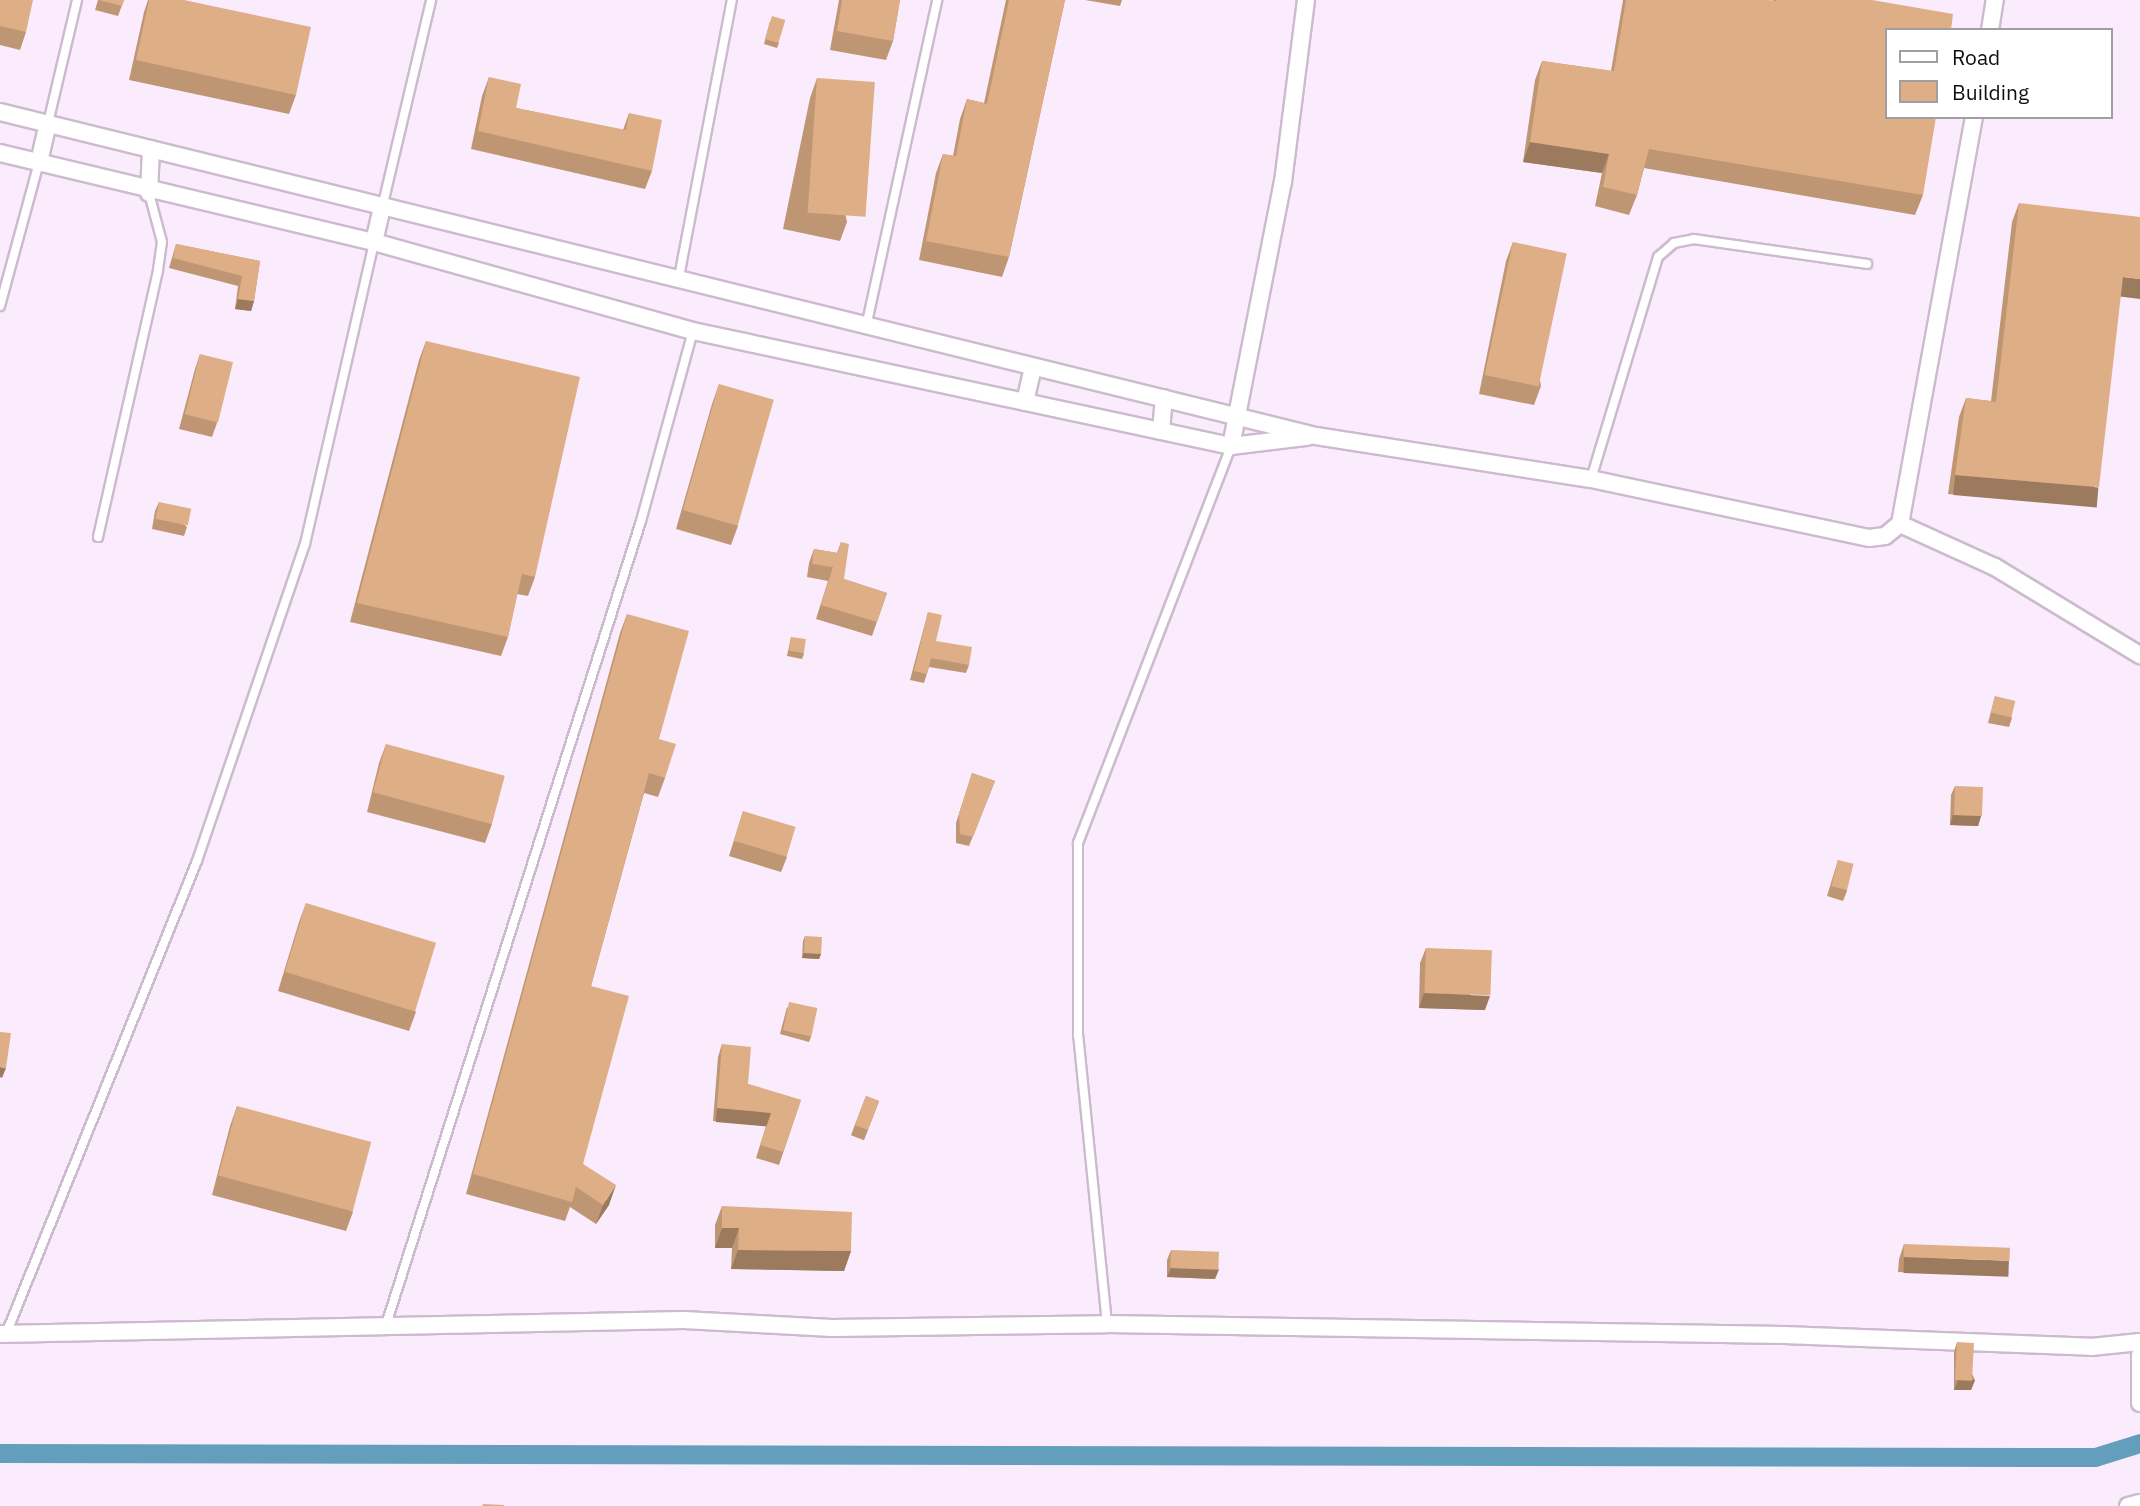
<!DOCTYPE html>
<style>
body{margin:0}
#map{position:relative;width:2140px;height:1506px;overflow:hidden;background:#fbecfd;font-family:"IBM Plex Sans",sans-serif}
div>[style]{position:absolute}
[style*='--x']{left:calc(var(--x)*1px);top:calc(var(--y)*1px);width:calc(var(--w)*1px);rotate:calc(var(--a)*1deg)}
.canal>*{height:19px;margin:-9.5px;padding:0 9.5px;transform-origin:9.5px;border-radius:9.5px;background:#639fbd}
.roads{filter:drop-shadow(2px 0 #ccbbce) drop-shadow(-2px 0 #ccbbce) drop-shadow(0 2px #ccbbce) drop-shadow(0 -2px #ccbbce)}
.service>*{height:8px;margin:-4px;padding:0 4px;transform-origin:4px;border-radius:4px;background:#fff}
.minor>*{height:16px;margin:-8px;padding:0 8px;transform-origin:8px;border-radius:8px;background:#fff}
.wall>*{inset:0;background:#bf9674;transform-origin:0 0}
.shaded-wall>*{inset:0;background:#9b7a5e;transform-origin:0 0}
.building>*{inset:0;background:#deae87;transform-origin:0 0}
span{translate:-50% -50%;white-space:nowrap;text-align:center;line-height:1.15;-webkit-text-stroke:7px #fff;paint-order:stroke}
.legend{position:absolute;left:1885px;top:28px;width:228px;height:91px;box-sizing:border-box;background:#fff;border:2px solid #a19ea1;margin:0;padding:9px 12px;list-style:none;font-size:21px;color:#130d14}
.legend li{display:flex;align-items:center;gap:14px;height:35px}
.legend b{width:35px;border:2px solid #a19ea1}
</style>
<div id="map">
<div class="canal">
<i style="--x:0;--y:1453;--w:2095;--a:0.11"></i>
<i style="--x:2095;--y:1457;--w:47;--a:-17.3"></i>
</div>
<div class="roads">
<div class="service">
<i style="--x:48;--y:123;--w:126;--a:-76.7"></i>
<i style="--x:382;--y:208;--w:214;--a:-76.7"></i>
<i style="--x:679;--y:277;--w:282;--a:-79.2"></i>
<i style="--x:0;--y:306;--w:149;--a:-74.8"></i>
<i style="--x:866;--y:327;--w:335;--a:-77.7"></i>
<i style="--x:1591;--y:479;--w:232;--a:-73.2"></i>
<i style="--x:1658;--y:257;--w:21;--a:-41"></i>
<i style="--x:1674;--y:243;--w:20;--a:-11"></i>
<i style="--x:1694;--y:239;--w:175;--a:8.2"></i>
<i style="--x:98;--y:537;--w:274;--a:-77.3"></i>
<i style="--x:158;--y:270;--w:28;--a:-82"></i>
<i style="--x:162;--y:242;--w:51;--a:-104.9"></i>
<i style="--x:1107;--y:1324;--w:289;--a:-95.7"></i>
<i style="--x:1078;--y:1036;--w:193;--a:-90"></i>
<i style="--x:1078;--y:843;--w:425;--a:-68.9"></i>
<i style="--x:385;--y:1328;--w:847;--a:-72.4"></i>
<i style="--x:641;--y:521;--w:197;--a:-74.7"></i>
<i style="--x:6;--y:1334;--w:510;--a:-68.01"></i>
<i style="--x:197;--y:861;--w:335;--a:-71.2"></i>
<i style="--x:305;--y:544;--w:310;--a:-77.1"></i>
</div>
<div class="minor">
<i style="--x:1990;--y:30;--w:30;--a:-81"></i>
<i style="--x:0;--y:112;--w:1355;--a:13.83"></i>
<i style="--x:1316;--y:436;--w:278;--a:8.9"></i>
<i style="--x:1591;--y:479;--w:284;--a:12"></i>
<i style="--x:1869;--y:538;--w:16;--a:-7"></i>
<i style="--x:1885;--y:536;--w:19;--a:-39"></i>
<i style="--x:1900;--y:524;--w:414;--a:-79.7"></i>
<i style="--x:0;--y:153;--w:384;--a:13.4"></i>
<i style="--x:374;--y:242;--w:331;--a:15.6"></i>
<i style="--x:693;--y:331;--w:550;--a:12.07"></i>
<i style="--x:1231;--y:446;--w:77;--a:-6.8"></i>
<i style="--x:39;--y:162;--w:40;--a:-77"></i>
<i style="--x:149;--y:193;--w:44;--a:-87.4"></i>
<i style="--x:374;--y:242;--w:35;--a:-77"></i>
<i style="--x:1025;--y:402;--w:36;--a:-77"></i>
<i style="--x:1161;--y:431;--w:33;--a:-85"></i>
<i style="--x:1231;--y:446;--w:269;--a:-78.9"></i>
<i style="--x:1283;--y:182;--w:183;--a:-82.8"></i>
<i style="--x:1900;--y:524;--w:104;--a:24.4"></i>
<i style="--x:1995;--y:567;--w:170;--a:31.3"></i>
<i style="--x:0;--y:1334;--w:684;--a:-1.17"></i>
<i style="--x:684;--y:1320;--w:148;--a:3.1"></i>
<i style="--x:832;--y:1328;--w:275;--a:-0.8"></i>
<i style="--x:1107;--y:1324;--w:677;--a:0.93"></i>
<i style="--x:1784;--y:1335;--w:307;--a:2.2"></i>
<i style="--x:2091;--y:1347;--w:49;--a:-5.8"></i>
<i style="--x:2140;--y:1355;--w:48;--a:90"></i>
<i style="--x:2128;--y:1506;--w:12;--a:-14"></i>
</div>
</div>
<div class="wall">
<i style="clip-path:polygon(0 0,26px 32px,20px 50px,0 45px)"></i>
<i style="clip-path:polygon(98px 0,124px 0,118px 16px,95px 10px)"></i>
<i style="clip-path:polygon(148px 0,184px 0,296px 95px,289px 114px,129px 80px,144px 12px)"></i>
<i style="clip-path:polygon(839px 0,900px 0,893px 41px,886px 60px,830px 50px)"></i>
<i style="clip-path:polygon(1006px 0,1065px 0,1009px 257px,1002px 277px,919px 260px,936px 173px,943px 154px,953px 156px,960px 119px,967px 99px,984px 103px)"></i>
<i style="clip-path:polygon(1085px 0,1122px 0,1120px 6px)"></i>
<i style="clip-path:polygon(1623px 0,1767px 0,1772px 1px,1773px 0,1872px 0,1923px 195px,1915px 215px,1644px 168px,1637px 195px,1629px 215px,1595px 206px,1602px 173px,1523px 162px,1535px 80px,1542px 61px,1611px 71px)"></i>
<i style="clip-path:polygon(770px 21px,779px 43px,777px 48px,764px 44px)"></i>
<i style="clip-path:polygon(489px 77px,516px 108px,623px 130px,629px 113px,652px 171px,645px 189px,471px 149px,482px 96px)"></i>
<i style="clip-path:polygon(817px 78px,847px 222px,840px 241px,783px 229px,810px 98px)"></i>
<i style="clip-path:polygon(2019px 203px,2120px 297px,2092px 506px,1948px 494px,1959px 417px,1966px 398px,1991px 401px,2012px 222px)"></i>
<i style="clip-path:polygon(1513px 242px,1541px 386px,1534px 405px,1479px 394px,1506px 261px)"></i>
<i style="clip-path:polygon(176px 244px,260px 261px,254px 301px,251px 311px,235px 309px,238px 286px,169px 268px)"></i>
<i style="clip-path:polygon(426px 341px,535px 577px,528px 596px,517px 594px,508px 637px,501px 656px,350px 622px,419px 360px)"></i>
<i style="clip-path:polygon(200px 354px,217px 423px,212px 437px,179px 429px,195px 369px)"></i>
<i style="clip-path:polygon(719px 384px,738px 526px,731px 545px,676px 529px,712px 404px)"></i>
<i style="clip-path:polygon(159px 502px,187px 527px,184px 536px,152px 529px,155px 511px)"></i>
<i style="clip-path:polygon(841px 542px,844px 579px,887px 593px,872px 636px,816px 619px,828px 581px,807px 577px,809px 563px,814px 549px,837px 553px)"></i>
<i style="clip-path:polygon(928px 612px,936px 641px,969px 665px,966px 673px,929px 667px,924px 683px,910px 680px)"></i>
<i style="clip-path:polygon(627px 614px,659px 739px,665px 778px,658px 797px,644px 793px,591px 986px,583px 1164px,609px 1205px,596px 1224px,570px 1207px,565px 1221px,466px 1194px,620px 633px)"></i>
<i style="clip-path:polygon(791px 637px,804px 654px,802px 659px,787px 656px)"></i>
<i style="clip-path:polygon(1995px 696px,2012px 718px,2009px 727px,1988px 723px)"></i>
<i style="clip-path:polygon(386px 744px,492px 824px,485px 843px,367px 812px,379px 763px)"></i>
<i style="clip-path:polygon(972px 773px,995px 781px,969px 846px,956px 843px,956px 823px)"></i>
<i style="clip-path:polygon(1955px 786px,1981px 816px,1978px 826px,1950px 825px,1951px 795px)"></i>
<i style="clip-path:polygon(743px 811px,787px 857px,781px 872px,729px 856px)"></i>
<i style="clip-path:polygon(1838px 860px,1847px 891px,1843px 901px,1827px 896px)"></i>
<i style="clip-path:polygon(306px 903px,416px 1012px,409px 1031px,278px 991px,299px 922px)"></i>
<i style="clip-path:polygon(805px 936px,821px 954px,819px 959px,802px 958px,803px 941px)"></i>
<i style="clip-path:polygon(1426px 948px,1485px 1010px,1419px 1008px,1420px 963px)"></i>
<i style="clip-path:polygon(787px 1007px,811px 1037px,809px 1042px,780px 1034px)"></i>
<i style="clip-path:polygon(722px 1044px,748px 1084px,801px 1100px,779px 1165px,756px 1158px,766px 1126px,713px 1121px,718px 1057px)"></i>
<i style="left:866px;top:1096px;width:14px;height:42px;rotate:21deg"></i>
<i style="clip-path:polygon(237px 1106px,353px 1212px,346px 1231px,212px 1195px,230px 1126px)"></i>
<i style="clip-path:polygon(722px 1206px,851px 1251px,844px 1271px,731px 1269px,732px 1248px,715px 1248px,715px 1225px)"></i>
<i style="clip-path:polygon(1904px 1244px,2004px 1276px,1898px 1272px,1899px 1259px)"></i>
<i style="clip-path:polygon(1171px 1250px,1219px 1269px,1215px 1279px,1167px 1277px,1167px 1260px)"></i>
<i style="clip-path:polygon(1957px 1342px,1975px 1380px,1971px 1390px,1954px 1390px,1954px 1352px)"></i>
</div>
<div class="shaded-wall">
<i style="clip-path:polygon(1530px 142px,1609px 154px,1602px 173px,1523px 162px)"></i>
<i style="clip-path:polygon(2123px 277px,2140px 279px,2140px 299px,2116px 296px)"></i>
<i style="clip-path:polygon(238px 299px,254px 301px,251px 311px,235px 309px)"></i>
<i style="left:1955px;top:475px;width:144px;height:20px;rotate:5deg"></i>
<i style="clip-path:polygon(1953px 815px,1981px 816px,1978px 826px,1950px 825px)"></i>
<i style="clip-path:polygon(804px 953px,821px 954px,819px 959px,802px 958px)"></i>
<i style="clip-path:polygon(1424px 993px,1490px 996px,1485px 1010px,1419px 1008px)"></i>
<i style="clip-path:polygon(0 1067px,6px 1068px,2px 1078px,0 1077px)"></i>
<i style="left:717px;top:1108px;width:54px;height:14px;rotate:5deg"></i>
<i style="clip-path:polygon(616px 1185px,609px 1205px,596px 1224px,603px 1205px)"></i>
<i style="clip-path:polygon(722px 1228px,739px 1228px,732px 1248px,715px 1248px)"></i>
<i style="clip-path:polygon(738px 1250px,851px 1251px,844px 1271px,731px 1269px)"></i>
<i style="left:1904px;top:1257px;width:105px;height:16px;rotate:2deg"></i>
<i style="clip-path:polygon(1171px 1268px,1219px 1269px,1215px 1279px,1167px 1277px)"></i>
<i style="clip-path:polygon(1958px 1380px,1975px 1380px,1971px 1390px,1954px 1390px)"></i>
</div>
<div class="building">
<i style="clip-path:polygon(0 0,33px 0,26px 32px,0 26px)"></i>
<i style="clip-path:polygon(99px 0,124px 0,122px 6px)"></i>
<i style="clip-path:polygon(149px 0,184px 0,311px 27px,296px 95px,136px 60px)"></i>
<i style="clip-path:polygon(842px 0,900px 0,893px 41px,837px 31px)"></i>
<i style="clip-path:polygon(1009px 0,1065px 0,1009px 257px,926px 241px,943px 154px,956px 156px,967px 99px,987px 104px)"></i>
<i style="clip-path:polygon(1626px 0,1767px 0,1776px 1px,1776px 0,1872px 0,1953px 14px,1951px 30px,1886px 30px,1886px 117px,1936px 117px,1923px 195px,1649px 149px,1637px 195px,1603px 187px,1609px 154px,1530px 142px,1542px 61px,1614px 71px)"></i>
<i style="left:772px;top:16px;width:14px;height:24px;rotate:17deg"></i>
<i style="clip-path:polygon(489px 77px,521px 84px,516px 108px,626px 130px,629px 113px,662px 120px,652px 171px,478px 131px)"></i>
<i style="left:817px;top:78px;width:58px;height:135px;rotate:4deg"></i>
<i style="clip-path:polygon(2019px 203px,2140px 217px,2140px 279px,2123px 277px,2099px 487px,1955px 475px,1966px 398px,1996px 402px)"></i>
<i style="left:1513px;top:242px;width:55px;height:136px;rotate:12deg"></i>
<i style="clip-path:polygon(176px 244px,260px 261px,254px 301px,238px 299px,242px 276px,173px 258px)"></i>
<i style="clip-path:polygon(426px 341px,580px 377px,535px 577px,522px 574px,508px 637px,357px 603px)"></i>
<i style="left:200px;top:354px;width:34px;height:62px;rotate:14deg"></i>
<i style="left:719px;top:384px;width:57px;height:131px;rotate:16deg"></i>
<i style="left:159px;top:502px;width:33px;height:17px;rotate:12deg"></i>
<i style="clip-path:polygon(841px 542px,849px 544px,844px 579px,887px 593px,877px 622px,821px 605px,833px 567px,812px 564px,814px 549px,838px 553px)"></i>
<i style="clip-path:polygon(928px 612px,942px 615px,936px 641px,972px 647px,969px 665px,931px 658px,927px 674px,914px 671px)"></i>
<i style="clip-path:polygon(627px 614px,689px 631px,659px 739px,676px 744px,665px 778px,649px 773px,591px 986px,629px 996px,583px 1164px,616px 1185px,603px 1205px,576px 1187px,572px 1202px,473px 1174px)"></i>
<i style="left:791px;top:637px;width:15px;height:14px;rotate:8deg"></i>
<i style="left:1995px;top:696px;width:21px;height:17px;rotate:14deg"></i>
<i style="left:386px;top:744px;width:123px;height:50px;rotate:15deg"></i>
<i style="clip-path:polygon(972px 773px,995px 781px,973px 837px,960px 834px,959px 814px)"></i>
<i style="left:1955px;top:786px;width:28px;height:29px;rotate:2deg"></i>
<i style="left:743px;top:811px;width:55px;height:31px;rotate:17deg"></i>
<i style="left:1838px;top:860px;width:16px;height:27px;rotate:14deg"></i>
<i style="left:306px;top:903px;width:136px;height:72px;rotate:17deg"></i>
<i style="left:805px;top:936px;width:17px;height:17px;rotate:3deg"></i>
<i style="left:1426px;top:948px;width:66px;height:45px;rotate:2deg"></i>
<i style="left:789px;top:1002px;width:29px;height:29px;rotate:12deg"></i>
<i style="clip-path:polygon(0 1032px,11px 1033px,6px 1068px,0 1067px)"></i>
<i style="clip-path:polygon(722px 1044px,751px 1047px,748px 1084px,801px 1100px,783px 1152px,760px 1145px,771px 1113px,717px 1108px)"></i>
<i style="left:866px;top:1096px;width:14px;height:31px;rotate:21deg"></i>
<i style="left:237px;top:1106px;width:139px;height:72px;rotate:15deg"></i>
<i style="clip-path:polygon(722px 1206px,852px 1212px,851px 1251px,738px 1250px,739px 1228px,722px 1228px)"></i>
<i style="left:1904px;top:1244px;width:106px;height:13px;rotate:2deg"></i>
<i style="left:1171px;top:1250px;width:48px;height:18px;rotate:2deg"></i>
<i style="left:1957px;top:1342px;width:17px;height:38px;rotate:3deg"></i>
<i style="clip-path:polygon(483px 1504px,504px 1505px,504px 1506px,482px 1506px)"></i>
</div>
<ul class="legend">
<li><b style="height:9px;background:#fff"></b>Road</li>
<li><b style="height:19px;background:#deae87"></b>Building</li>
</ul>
</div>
